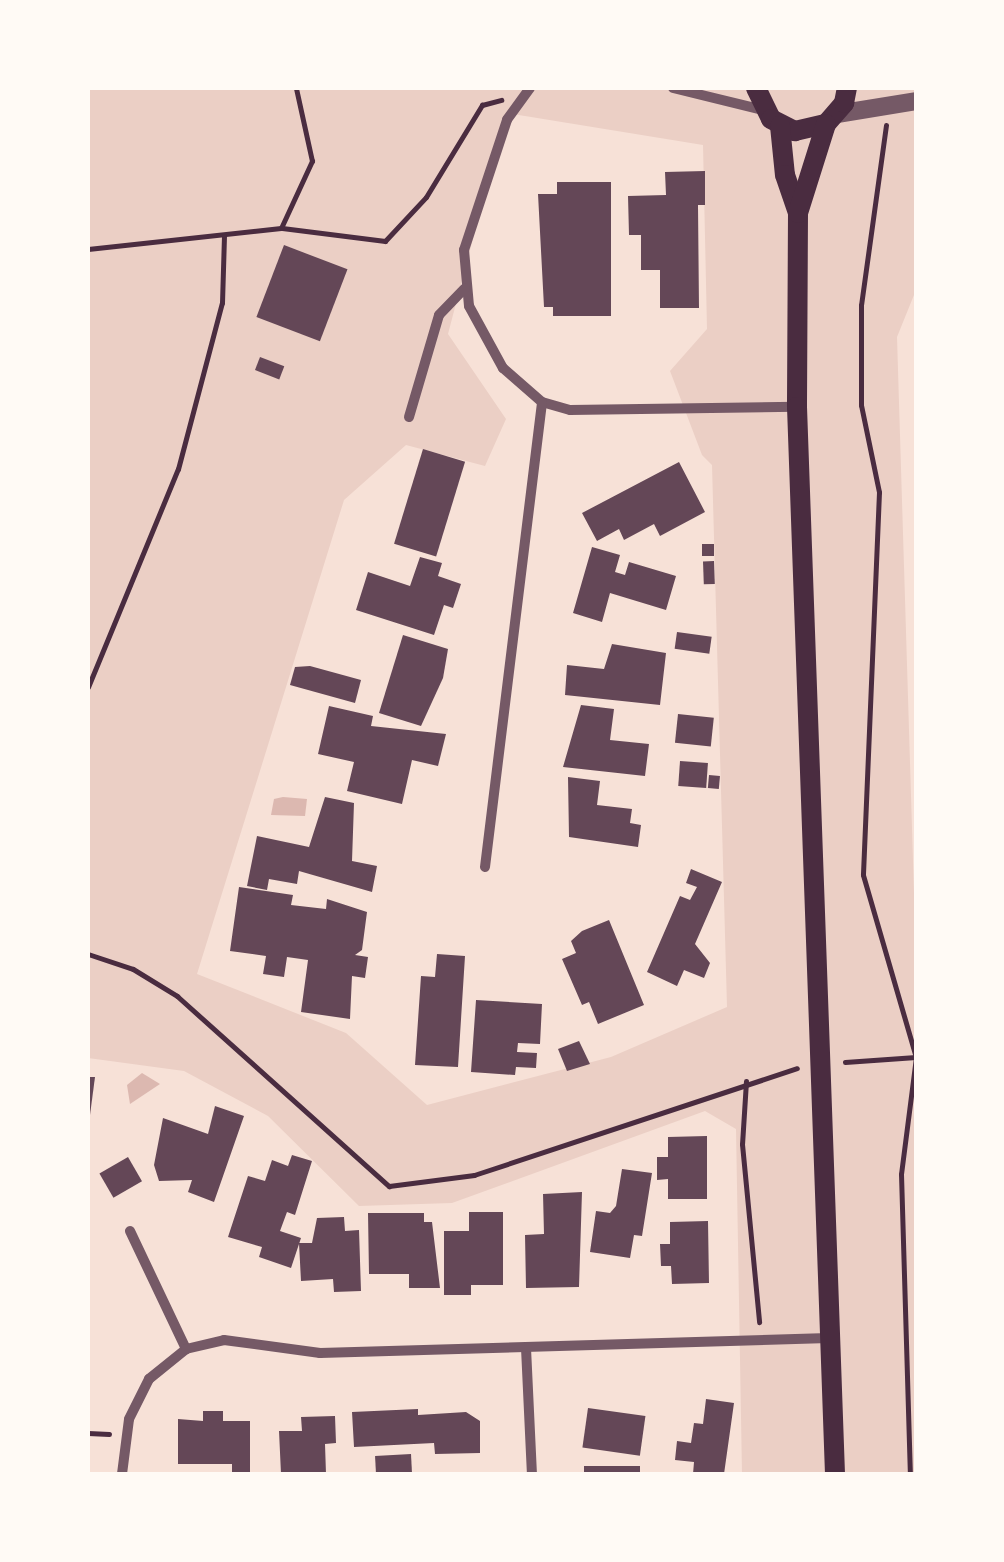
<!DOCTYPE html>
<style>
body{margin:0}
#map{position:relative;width:1004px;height:1562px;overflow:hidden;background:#f7e1d7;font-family:"Public Sans",sans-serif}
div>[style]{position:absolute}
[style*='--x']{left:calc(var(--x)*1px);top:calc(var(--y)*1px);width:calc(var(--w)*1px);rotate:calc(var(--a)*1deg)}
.green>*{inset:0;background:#ebcfc5}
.water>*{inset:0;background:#dcb8b0}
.building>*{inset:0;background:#644757;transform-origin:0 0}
.path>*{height:5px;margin:-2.5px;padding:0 2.5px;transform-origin:2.5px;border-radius:2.5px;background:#4a2c40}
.minor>*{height:10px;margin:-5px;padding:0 5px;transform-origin:5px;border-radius:5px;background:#755966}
.tertiary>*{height:18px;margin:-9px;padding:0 9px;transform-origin:9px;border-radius:9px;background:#755966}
.secondary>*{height:20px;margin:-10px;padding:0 10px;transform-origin:10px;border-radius:10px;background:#4a2c40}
span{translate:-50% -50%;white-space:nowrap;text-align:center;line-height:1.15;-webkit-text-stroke:8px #fffaf5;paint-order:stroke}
.frame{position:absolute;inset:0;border:90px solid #fffaf5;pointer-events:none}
</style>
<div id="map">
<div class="green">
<i style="clip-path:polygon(evenodd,88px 88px,916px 88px,916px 290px,897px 337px,916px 959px,916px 1474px,742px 1474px,736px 1129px,705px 1111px,452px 1203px,359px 1206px,268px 1116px,184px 1071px,88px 1058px,88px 88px,506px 113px,703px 145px,707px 329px,670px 371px,702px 455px,712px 465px,727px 1007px,611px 1057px,427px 1105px,346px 1033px,197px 974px,344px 500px,406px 445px,485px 466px,506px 419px,448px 334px,506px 113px)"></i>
</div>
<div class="water">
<i style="clip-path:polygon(283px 797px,307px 799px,305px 816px,271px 815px,274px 799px)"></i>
<i style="clip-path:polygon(142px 1073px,160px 1084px,130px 1104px,127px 1085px)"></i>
</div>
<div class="building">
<i style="clip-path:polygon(705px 171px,705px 205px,698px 205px,699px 308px,660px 308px,660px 270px,641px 270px,641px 235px,629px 235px,628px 196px,666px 195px,665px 172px)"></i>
<i style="clip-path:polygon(557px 182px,611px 182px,611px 316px,553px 316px,553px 307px,544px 307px,538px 194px,557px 194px)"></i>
<i style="left:284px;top:245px;width:68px;height:77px;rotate:21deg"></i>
<i style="left:260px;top:357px;width:26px;height:14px;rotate:21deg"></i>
<i style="left:423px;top:449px;width:44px;height:99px;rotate:17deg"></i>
<i style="clip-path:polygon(679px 462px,705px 512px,660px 536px,654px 524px,624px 540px,619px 529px,597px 541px,582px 513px)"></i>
<i style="left:702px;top:544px;width:12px;height:12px"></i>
<i style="clip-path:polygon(592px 547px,620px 555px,615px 572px,625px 575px,629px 562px,676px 576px,666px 610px,610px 593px,602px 622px,573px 613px)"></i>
<i style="clip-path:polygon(420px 557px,442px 563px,438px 576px,461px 584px,453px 608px,444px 605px,434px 635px,356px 610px,368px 572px,410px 586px)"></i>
<i style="left:714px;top:561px;width:23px;height:11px;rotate:88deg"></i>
<i style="left:677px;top:632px;width:35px;height:17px;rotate:8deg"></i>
<i style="clip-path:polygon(403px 635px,448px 649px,443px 678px,421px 726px,379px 713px)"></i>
<i style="clip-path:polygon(612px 644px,666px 653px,660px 705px,565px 695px,567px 665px,604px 669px)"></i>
<i style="clip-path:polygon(310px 666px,361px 680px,355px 703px,290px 685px,295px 667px)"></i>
<i style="clip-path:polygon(581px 705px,614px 709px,610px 740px,649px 744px,645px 776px,563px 767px)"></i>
<i style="clip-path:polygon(329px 706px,373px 716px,371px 726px,446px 734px,438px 766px,412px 760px,402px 804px,347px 791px,354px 762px,318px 754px)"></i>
<i style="left:678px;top:714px;width:36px;height:29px;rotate:6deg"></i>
<i style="left:680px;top:761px;width:28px;height:25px;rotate:4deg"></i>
<i style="left:709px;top:775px;width:11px;height:13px;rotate:5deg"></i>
<i style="clip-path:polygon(568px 777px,600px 781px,597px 805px,632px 809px,630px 823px,641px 825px,638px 847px,569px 837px)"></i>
<i style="clip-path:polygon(325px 797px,354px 803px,352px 861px,377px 866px,372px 892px,299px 871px,297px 884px,269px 879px,267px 890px,247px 886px,257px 836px,309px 847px)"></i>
<i style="clip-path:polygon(691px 869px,722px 882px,695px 944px,710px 963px,704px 978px,684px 970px,677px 986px,647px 972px,680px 896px,690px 900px,697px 887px,686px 883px)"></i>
<i style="clip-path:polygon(239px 887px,293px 895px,291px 905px,326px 909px,327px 899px,367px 912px,362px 950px,355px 955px,368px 957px,365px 978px,352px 976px,350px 1019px,301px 1012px,308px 960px,287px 957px,284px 977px,263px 974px,266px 956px,230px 951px)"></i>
<i style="clip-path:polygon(609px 920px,644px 1005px,598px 1024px,589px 1002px,582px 1005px,562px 959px,576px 953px,571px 941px,582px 931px)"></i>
<i style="clip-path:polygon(437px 954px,465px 956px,458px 1067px,415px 1065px,421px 976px,435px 977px)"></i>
<i style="clip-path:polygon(476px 1000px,542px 1004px,540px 1044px,518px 1043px,517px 1052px,537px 1053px,536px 1068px,516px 1067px,515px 1075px,471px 1072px)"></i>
<i style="clip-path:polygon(579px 1041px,590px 1064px,567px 1071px,558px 1049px)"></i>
<i style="clip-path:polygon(88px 1077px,95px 1077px,90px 1115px,88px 1115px)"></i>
<i style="clip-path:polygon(215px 1106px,244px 1116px,214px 1202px,188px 1192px,192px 1180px,159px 1181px,154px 1165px,163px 1118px,208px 1134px)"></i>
<i style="clip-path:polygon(707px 1136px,707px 1199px,668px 1199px,668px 1179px,657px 1180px,657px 1157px,668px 1157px,668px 1137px)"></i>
<i style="clip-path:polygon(292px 1155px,312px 1161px,295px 1215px,287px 1212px,280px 1231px,301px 1238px,291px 1268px,259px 1257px,262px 1247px,228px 1237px,248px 1176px,265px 1181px,272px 1160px,288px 1166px)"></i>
<i style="left:128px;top:1157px;width:28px;height:33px;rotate:60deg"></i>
<i style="clip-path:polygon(622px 1169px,652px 1173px,642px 1236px,634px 1235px,630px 1258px,590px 1252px,596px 1211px,610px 1213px,616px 1206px)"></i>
<i style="clip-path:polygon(582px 1192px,579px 1287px,526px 1288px,525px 1235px,544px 1234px,543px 1194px)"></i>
<i style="clip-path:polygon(469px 1212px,503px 1212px,503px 1285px,471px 1285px,471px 1295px,444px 1295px,444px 1231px,469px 1231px)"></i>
<i style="clip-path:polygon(368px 1213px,424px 1213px,424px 1222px,432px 1222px,440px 1288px,409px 1288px,409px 1274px,369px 1274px)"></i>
<i style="clip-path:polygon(344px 1217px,345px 1231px,359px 1230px,361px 1291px,334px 1292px,333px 1279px,301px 1281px,299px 1243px,312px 1243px,317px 1218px)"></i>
<i style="clip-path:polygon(708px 1221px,709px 1283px,672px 1284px,671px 1266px,661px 1266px,660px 1244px,670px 1244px,670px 1222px)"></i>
<i style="clip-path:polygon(706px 1399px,734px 1403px,724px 1474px,693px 1474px,694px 1462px,675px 1460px,677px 1441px,691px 1443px,694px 1423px,703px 1424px)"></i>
<i style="left:588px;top:1408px;width:58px;height:40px;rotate:8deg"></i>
<i style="clip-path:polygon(418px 1409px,418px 1415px,466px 1412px,480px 1421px,480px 1453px,435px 1454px,434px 1443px,354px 1447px,352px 1412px)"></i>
<i style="clip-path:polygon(203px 1411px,223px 1411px,223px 1421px,250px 1421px,250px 1474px,232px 1474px,232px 1464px,178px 1464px,178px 1419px,203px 1421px)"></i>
<i style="clip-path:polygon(335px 1416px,336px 1443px,325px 1444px,326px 1474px,281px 1474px,279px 1431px,302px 1431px,301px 1417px)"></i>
<i style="left:411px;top:1454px;width:20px;height:36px;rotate:87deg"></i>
<i style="left:640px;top:1466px;width:8px;height:56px;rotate:90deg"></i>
</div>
<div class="path">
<i style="--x:886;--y:125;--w:182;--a:97.9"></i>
<i style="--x:861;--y:305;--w:100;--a:90"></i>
<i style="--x:861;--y:405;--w:89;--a:78.3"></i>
<i style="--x:879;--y:492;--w:383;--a:92.4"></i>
<i style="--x:863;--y:875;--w:190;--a:73.8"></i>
<i style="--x:916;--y:1057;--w:118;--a:97.3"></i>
<i style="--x:901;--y:1174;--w:300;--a:88.3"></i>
<i style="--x:282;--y:228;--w:104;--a:7.2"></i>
<i style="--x:385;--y:241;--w:60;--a:-47"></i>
<i style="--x:426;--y:197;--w:108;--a:-58.7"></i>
<i style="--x:482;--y:105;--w:20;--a:-15"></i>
<i style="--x:88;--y:249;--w:194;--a:-6.2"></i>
<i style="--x:281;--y:228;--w:74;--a:-65.2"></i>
<i style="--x:312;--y:161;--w:75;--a:-102.4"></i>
<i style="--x:88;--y:687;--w:236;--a:-67.6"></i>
<i style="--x:178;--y:469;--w:172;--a:-75.2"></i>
<i style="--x:222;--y:303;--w:67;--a:-88.3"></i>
<i style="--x:88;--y:954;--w:47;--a:18.4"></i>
<i style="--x:133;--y:969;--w:52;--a:31.5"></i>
<i style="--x:177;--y:996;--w:285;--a:41.9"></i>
<i style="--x:389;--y:1186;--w:86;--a:-7.4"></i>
<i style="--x:474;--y:1175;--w:340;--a:-18.3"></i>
<i style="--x:845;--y:1062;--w:71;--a:-4"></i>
<i style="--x:746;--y:1081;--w:63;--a:93.6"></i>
<i style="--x:742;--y:1144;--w:179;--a:84.5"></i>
<i style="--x:88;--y:1433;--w:21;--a:3"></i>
</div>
<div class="minor">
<i style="--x:530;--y:88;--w:39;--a:126"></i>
<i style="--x:507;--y:120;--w:137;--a:108.3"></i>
<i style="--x:464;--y:250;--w:56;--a:84.9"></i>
<i style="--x:469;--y:306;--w:71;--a:61.3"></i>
<i style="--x:503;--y:368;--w:52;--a:41.1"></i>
<i style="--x:542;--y:402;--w:29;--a:16"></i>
<i style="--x:570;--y:410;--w:226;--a:-0.8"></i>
<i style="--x:673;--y:88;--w:93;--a:13.7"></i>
<i style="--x:409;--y:417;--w:106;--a:-73.6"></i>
<i style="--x:439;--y:315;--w:37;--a:-46"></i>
<i style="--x:485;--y:867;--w:468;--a:-83"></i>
<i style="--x:130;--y:1231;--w:131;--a:64.6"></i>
<i style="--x:526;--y:1348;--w:126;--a:87.3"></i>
<i style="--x:122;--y:1474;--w:55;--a:-82.7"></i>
<i style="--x:129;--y:1419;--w:45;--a:-63.4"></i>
<i style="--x:149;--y:1379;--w:48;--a:-39"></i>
<i style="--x:186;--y:1349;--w:39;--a:-13"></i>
<i style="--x:224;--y:1340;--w:97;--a:7.7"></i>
<i style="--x:320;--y:1353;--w:509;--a:-1.69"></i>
</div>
<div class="tertiary">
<i style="--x:837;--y:114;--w:80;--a:-9.3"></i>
</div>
<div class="secondary">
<i style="--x:756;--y:88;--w:34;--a:64"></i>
<i style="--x:771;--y:119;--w:27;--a:27"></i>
<i style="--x:795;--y:131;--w:32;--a:-13"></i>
<i style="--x:826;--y:124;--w:28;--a:-49"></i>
<i style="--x:844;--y:103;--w:15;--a:-79"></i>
<i style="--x:780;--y:126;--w:49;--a:84.2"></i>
<i style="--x:785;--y:175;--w:40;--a:71.1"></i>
<i style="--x:798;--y:213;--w:194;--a:90.3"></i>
<i style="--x:797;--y:407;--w:1068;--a:87.96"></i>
<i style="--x:798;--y:213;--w:93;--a:-72.5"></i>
</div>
<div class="frame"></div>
</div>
